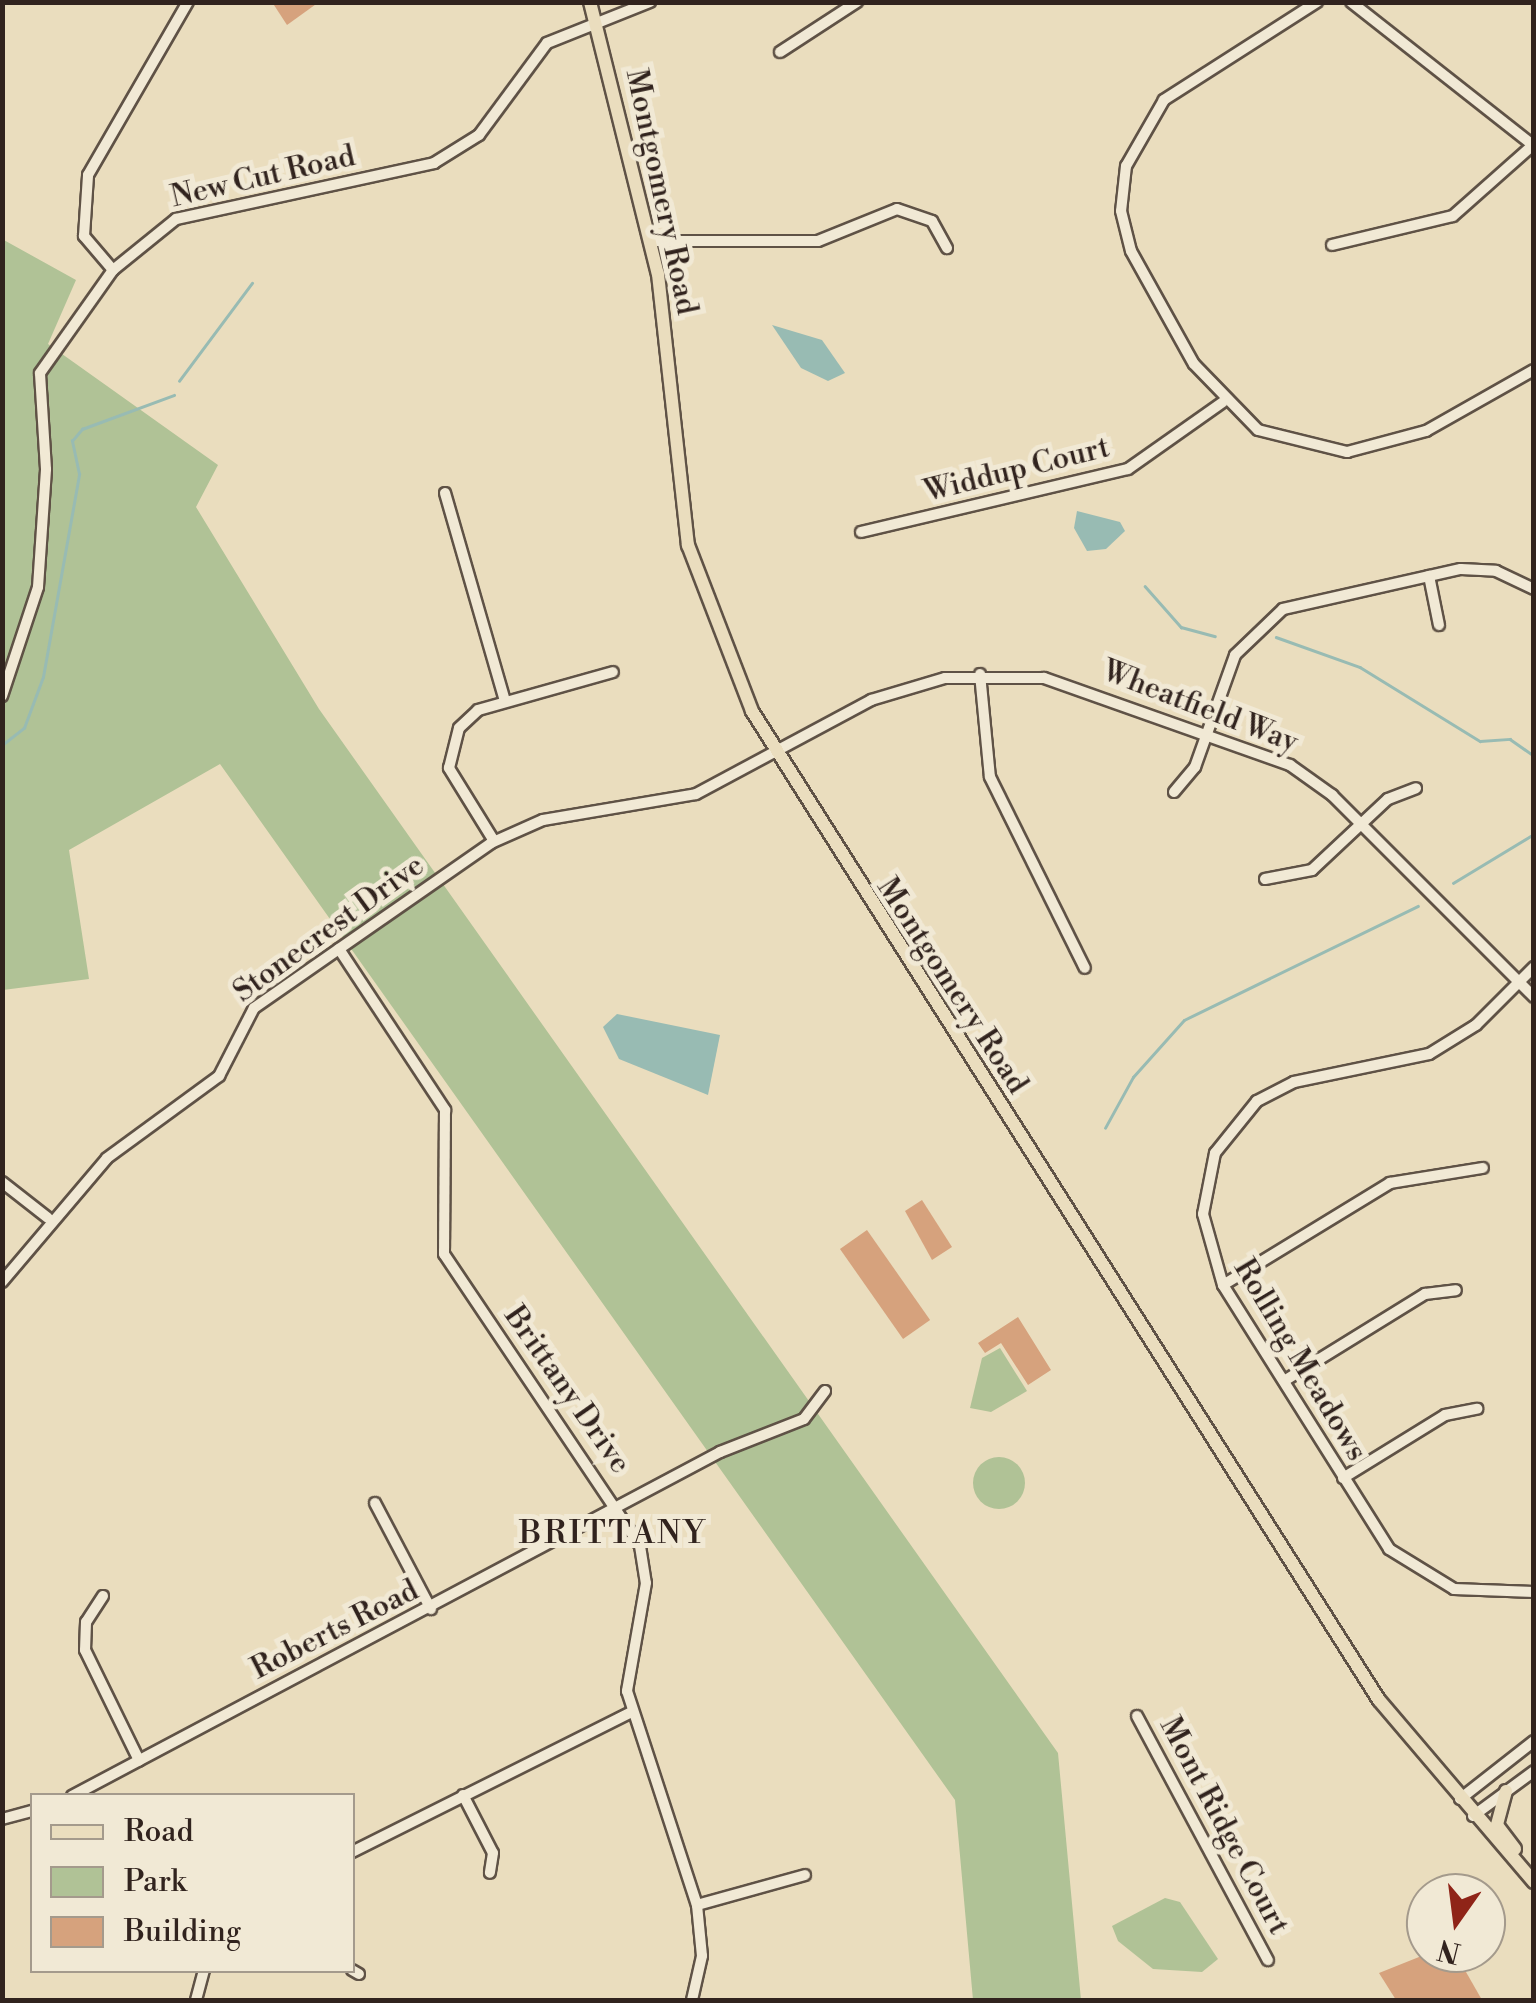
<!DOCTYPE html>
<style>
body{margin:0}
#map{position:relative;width:1536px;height:2003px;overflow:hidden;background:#eaddbe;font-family:"Libre Bodoni",serif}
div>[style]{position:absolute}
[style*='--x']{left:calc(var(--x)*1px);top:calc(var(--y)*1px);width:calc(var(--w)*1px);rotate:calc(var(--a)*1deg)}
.green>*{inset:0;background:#b0c296}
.round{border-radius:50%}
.water>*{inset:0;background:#98bbb3}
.stream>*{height:2.5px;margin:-1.25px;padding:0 1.25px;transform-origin:1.25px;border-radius:1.25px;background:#98bbb3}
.building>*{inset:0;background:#d6a27d;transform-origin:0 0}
.roads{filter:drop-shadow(2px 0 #5f5246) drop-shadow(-2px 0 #5f5246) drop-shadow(0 2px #5f5246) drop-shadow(0 -2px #5f5246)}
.minor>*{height:10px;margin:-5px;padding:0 5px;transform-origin:5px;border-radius:5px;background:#f1e9d5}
.major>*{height:12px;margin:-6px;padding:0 6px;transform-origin:6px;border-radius:6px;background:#eaddbe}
span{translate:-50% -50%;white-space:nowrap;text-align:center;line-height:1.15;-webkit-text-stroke:10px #f1e9d5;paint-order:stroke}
.street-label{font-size:30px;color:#31231e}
.neighbourhood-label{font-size:32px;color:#31231e;letter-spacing:2.5px}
.frame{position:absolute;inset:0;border:5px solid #31231e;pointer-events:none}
.legend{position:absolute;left:30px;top:1793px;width:325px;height:180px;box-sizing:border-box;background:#f1e9d5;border:2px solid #a49a8c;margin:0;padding:12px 18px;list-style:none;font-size:30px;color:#31231e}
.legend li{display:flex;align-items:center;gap:20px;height:50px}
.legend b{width:50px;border:2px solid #a49a8c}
.north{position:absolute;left:1406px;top:1873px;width:100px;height:100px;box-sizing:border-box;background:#f1e9d5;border:2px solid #a49a8c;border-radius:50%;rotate:194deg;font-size:28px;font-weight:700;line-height:40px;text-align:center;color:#31231e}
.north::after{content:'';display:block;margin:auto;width:35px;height:45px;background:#8f2418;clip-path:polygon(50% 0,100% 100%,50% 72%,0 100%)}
</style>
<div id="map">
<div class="green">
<i style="clip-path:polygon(2px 239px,76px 280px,48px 344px,218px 465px,196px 507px,319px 709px,1058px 1753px,1081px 2000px,973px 2000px,955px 1800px,220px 764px,69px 850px,89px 979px,3px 990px)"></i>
<i style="clip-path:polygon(1000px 1348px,1027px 1391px,991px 1412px,970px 1408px,982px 1358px)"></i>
<i class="round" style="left:973px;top:1457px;width:52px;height:52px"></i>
<i style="clip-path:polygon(1165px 1898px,1180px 1902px,1218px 1959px,1202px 1972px,1153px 1969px,1118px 1941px,1112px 1926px)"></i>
</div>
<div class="water">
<i style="clip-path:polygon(772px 325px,822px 340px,845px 373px,828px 381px,801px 368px)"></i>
<i style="clip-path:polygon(1077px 511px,1120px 522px,1125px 531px,1106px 549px,1087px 551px,1074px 528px)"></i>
<i style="clip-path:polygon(617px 1014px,720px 1035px,708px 1095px,619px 1059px,603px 1027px)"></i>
</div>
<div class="stream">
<i style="--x:179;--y:381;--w:122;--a:-53.3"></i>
<i style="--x:1145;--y:586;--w:55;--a:48.7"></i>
<i style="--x:1181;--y:627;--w:35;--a:15"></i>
<i style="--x:1276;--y:637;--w:89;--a:19.7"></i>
<i style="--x:1360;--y:667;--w:141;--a:31.7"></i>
<i style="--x:1480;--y:741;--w:30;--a:-4"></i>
<i style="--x:1510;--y:739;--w:29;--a:35"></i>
<i style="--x:2;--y:745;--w:28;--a:-38"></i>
<i style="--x:24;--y:728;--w:54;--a:-69.6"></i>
<i style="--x:43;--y:677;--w:206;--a:-79.9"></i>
<i style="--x:79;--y:474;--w:34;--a:-102"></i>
<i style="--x:72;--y:441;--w:16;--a:-50"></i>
<i style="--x:82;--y:429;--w:98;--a:-20.3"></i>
<i style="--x:1453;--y:883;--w:95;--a:-31.2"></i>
<i style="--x:1105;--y:1128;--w:58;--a:-61.2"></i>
<i style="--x:1133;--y:1077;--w:76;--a:-48.2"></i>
<i style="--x:1184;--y:1020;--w:260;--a:-26"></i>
</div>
<div class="building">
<i style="clip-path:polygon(272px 2px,319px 2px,287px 25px)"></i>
<i style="clip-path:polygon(922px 1200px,952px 1247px,932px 1260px,905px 1211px)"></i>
<i style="left:867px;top:1230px;width:110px;height:33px;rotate:55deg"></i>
<i style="clip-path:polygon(1018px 1317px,1051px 1370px,1028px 1385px,1001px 1343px,985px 1353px,978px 1343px)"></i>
<i style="clip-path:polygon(1429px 1953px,1462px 1965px,1482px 2000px,1396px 2000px,1379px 1973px)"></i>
</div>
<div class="roads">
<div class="minor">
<i style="--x:1317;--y:2;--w:182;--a:147.4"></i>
<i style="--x:1164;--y:100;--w:76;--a:119.9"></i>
<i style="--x:1126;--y:166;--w:45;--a:96.3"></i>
<i style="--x:1121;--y:211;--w:41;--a:76"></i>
<i style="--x:1131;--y:251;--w:129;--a:60.9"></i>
<i style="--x:1194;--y:364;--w:92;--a:45.9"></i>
<i style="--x:1258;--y:430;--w:92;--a:13.9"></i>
<i style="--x:1347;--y:452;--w:82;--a:-14.9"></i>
<i style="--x:1426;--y:431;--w:124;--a:-29.5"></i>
<i style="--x:1351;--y:2;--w:233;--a:38.2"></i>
<i style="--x:780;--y:52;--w:92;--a:-33"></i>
<i style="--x:651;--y:241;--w:167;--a:0"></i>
<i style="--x:818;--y:241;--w:85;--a:-22.1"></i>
<i style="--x:897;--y:209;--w:37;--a:19"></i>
<i style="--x:932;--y:221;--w:31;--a:61"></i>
<i style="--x:1332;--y:245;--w:124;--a:-13.5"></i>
<i style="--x:1453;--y:216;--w:108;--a:-41.6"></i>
<i style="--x:113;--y:270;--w:45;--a:-130.5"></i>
<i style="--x:84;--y:236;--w:61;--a:-86.2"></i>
<i style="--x:88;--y:175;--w:200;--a:-60"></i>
<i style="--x:445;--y:493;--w:216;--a:73.9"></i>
<i style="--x:861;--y:532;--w:274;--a:-13.3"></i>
<i style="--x:1128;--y:469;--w:116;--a:-35.2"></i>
<i style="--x:1429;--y:576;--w:50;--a:78.5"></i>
<i style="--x:980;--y:674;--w:103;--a:84.5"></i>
<i style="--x:990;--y:777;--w:213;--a:63.6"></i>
<i style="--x:2;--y:696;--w:115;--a:-71.7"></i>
<i style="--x:38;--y:587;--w:118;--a:-86.1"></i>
<i style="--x:46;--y:469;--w:96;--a:-93.6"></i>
<i style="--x:40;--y:373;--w:126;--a:-54.7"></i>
<i style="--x:113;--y:270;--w:81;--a:-39"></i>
<i style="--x:176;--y:219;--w:264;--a:-12.2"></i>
<i style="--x:434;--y:163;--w:53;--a:-31.9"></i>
<i style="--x:479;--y:135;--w:114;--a:-53.5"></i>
<i style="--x:547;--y:43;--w:111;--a:-21.7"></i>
<i style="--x:1174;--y:792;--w:33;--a:-50"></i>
<i style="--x:1195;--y:767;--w:119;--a:-70.3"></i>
<i style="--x:1235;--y:655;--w:66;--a:-43.8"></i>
<i style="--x:1283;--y:609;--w:182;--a:-12.7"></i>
<i style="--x:1461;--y:569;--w:35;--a:3"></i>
<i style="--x:1496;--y:571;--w:42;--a:25.3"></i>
<i style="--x:494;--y:841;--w:86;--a:-121.7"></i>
<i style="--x:449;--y:768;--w:41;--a:-76"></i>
<i style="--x:459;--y:728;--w:26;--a:-43"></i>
<i style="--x:478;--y:710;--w:140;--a:-15.7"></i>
<i style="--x:1265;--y:879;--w:48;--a:-10.8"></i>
<i style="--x:1312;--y:870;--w:104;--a:-43.1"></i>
<i style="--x:1388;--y:799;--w:30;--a:-21"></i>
<i style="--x:339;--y:949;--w:193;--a:56.6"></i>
<i style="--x:445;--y:1110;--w:144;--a:90.4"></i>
<i style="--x:444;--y:1254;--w:352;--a:56.1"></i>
<i style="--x:640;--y:1546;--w:37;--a:81"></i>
<i style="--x:646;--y:1583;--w:110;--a:100"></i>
<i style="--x:627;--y:1691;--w:225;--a:71.9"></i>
<i style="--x:697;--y:1905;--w:51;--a:84.4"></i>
<i style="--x:702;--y:1956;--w:45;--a:102.8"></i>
<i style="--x:1534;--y:967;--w:82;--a:135"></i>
<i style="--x:1476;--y:1025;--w:55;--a:148.3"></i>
<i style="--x:1429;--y:1054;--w:138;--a:168.3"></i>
<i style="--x:1294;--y:1082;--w:42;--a:152.8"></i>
<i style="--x:1257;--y:1101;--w:67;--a:128.9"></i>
<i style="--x:1215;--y:1153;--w:62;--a:101.1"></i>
<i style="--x:1203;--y:1214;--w:74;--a:74.3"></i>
<i style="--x:1223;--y:1285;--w:312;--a:57.8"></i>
<i style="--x:1389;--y:1549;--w:76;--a:31.6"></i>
<i style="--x:1454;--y:1589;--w:80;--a:2.1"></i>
<i style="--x:2;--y:1182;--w:58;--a:38"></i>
<i style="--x:2;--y:1282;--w:162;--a:-49.7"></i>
<i style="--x:107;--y:1158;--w:139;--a:-36.2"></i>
<i style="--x:219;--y:1076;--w:76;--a:-62.8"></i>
<i style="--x:254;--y:1008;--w:289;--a:-34.8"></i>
<i style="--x:491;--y:843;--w:57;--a:-23.9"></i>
<i style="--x:543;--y:820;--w:155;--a:-9.6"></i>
<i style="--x:696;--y:794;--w:199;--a:-28.2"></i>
<i style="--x:871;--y:700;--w:77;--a:-16.6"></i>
<i style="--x:945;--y:678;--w:99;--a:0"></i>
<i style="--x:1044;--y:678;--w:261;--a:19.5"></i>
<i style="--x:1290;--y:765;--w:52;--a:35.5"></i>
<i style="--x:1332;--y:795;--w:286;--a:45"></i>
<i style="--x:1223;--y:1285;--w:196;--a:-31.4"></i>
<i style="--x:1390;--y:1183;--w:94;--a:-9.2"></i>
<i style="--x:1284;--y:1381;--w:166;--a:-31.7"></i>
<i style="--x:1425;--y:1294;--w:31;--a:-7"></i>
<i style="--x:1343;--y:1478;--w:120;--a:-31.7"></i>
<i style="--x:1445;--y:1415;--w:33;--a:-11"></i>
<i style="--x:375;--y:1503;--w:120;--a:62.2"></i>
<i style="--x:103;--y:1596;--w:31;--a:123"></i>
<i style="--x:86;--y:1622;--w:28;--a:92"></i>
<i style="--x:85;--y:1650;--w:123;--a:63.9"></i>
<i style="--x:1137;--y:1716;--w:277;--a:61.8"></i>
<i style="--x:463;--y:1795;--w:65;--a:62.7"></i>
<i style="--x:493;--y:1853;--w:20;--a:99"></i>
<i style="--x:72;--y:1796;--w:734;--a:-27.96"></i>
<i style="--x:720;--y:1452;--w:90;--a:-21.4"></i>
<i style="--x:804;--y:1419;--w:35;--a:-53"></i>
<i style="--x:1460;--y:1799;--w:94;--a:-38.1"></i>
<i style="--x:1473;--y:1816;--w:76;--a:-36.4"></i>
<i style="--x:2;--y:1819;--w:31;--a:-15"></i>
<i style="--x:352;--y:1852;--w:311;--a:-26.6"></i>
<i style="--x:697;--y:1905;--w:112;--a:-15.5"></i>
<i style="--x:352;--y:1970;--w:8;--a:30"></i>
<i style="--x:196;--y:2000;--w:31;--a:-75"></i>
</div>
<div class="major">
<i style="--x:590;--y:2;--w:280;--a:76"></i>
<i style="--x:658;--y:274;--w:273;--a:83.7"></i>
<i style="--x:688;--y:545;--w:178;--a:68.9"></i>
<i style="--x:752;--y:711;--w:1171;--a:57.63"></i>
<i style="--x:1379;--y:1700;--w:239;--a:49.6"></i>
<i style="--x:1506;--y:1791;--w:35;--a:105"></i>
<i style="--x:1497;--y:1825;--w:30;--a:53"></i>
</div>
</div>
<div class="street-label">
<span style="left:263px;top:177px;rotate:-13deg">New Cut Road</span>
<span style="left:661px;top:192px;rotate:78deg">Montgomery Road</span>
<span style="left:1017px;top:470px;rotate:-14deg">Widdup Court</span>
<span style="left:1200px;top:707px;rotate:21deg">Wheatfield Way</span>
<span style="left:329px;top:929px;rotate:-36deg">Stonecrest Drive</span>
<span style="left:952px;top:986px;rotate:57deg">Montgomery Road</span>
<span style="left:1300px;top:1360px;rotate:59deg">Rolling Meadows</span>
<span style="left:567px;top:1390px;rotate:55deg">Brittany Drive</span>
<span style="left:335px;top:1630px;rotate:-27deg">Roberts Road</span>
<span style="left:1224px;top:1826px;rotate:62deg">Mont Ridge Court</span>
</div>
<div class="neighbourhood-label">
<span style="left:613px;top:1533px">BRITTANY</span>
</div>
<div class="frame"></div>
<ul class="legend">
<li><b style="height:12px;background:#eaddbe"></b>Road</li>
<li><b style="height:28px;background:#b0c296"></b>Park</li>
<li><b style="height:28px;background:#d6a27d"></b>Building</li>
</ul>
<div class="north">N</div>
</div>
